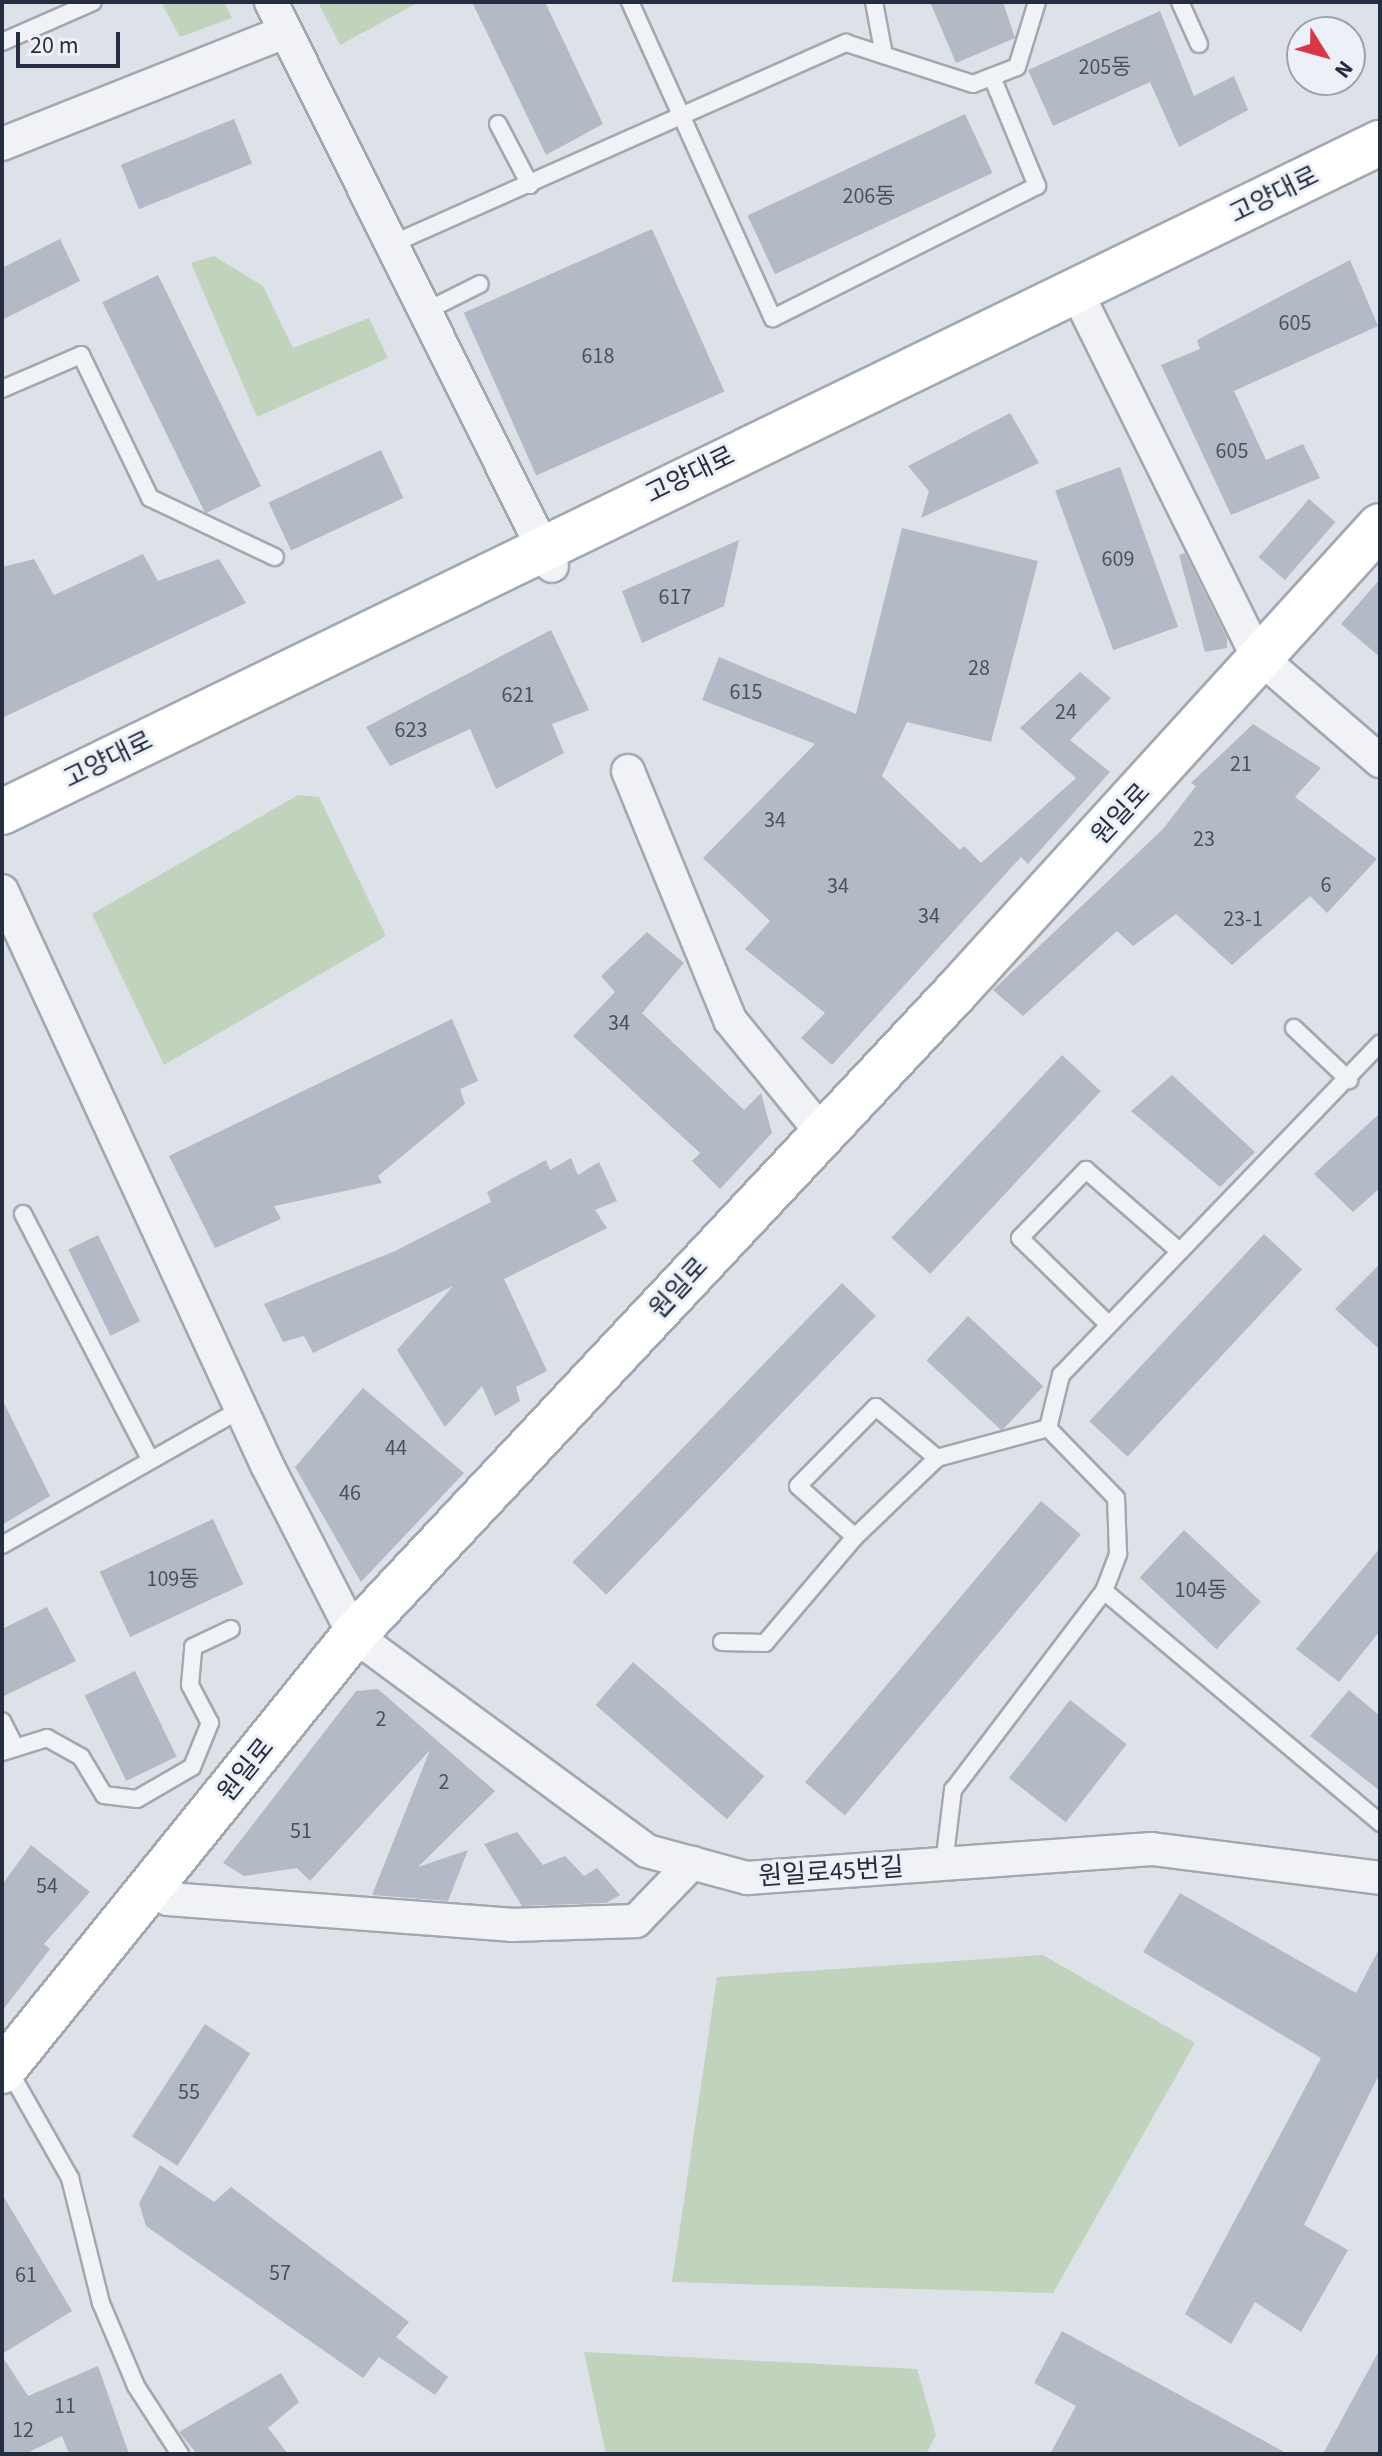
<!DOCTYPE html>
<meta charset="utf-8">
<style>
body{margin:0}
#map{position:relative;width:1382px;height:2456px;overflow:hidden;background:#dde1e8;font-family:"Source Sans 3","Noto Sans KR",sans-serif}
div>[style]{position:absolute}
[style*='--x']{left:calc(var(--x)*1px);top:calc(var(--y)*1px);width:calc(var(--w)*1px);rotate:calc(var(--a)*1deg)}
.green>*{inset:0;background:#c2d3bd}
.building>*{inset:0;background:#b4bac5;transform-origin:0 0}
.roads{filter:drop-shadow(2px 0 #a2a8b2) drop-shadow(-2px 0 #a2a8b2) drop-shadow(0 2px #a2a8b2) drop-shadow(0 -2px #a2a8b2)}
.lane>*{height:16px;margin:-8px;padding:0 8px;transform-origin:8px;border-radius:8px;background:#f0f2f6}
.street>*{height:32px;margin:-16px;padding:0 16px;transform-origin:16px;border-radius:16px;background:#f0f2f6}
.secondary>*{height:44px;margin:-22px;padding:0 22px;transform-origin:22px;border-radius:22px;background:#fff}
.primary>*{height:44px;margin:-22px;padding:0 22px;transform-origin:22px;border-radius:22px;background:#fff}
span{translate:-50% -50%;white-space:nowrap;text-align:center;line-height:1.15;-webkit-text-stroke:6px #edf0f6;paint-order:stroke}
.number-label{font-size:22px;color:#495161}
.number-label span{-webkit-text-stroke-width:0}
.street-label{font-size:26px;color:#252e40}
.frame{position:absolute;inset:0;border:4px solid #252e40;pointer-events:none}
.north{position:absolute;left:1286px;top:16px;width:80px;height:80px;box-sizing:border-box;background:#edf0f6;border:2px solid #9da2ad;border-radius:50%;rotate:127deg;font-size:22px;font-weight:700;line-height:32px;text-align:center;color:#252e40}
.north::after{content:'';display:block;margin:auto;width:28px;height:36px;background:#d93648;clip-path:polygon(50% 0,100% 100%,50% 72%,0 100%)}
.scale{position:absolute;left:16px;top:32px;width:104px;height:36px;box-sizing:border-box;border:4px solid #252e40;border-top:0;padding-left:10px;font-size:24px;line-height:28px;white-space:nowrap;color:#252e40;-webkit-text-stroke:6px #edf0f6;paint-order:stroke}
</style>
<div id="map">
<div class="green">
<i style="clip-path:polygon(161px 2px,224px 2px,232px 18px,180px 37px)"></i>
<i style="clip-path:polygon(318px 2px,419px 2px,340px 45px)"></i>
<i style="clip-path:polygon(214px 256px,263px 286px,293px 348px,369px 318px,388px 358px,257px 417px,191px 263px)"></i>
<i style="clip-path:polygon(298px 795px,319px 797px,386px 936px,164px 1065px,92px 914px)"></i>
<i style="clip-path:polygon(1043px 1955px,1195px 2043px,1053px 2293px,672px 2282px,717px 1977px)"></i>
<i style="clip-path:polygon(584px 2352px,917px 2369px,936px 2435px,926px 2454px,606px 2454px)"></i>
</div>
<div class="building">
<i style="clip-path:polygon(472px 2px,545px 2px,603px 124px,546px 155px)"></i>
<i style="clip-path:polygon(930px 2px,1003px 2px,1015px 38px,956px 63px)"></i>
<i style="clip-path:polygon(1160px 11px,1194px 96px,1234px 76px,1248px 110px,1179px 147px,1150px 82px,1053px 126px,1028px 70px)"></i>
<i style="left:965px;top:114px;width:65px;height:240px;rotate:65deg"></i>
<i style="left:234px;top:119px;width:48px;height:122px;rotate:68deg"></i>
<i style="left:652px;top:229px;width:178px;height:206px;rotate:66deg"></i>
<i style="clip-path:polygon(60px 239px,80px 281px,2px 320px,2px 268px)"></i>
<i style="clip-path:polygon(1350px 260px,1378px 326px,1234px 391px,1266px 460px,1303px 444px,1320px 478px,1231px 515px,1161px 365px,1200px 349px,1197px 340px)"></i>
<i style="left:158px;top:275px;width:235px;height:62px;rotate:64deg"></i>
<i style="clip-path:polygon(1010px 413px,1039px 463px,921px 518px,929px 491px,908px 466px)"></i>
<i style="left:381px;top:450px;width:53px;height:124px;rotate:65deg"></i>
<i style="left:1120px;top:467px;width:170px;height:69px;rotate:70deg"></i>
<i style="left:1309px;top:499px;width:35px;height:77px;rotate:41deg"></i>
<i style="clip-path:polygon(902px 528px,1038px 561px,991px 742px,907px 722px,882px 776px,960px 850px,964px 846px,981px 863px,1076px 778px,1020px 728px,1080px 672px,1111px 698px,1070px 740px,1110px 772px,1028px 864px,1021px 857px,832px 1065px,801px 1038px,825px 1013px,745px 949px,770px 921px,703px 858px,815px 744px,702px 700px,719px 657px,856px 714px)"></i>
<i style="clip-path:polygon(739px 540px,724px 606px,642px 643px,622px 591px)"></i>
<i style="clip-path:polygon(1185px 553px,1227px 638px,1227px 648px,1205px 652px,1179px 555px)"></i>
<i style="clip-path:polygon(143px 554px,158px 581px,219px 559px,246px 603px,2px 718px,2px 567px,34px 559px,54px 595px)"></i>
<i style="clip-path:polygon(1380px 579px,1380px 657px,1341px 624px)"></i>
<i style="clip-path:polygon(551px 630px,589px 710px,552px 724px,564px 753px,496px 789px,470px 729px,390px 766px,366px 727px)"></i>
<i style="clip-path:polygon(1253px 724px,1321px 768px,1295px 797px,1377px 859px,1327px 913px,1310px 896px,1232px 965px,1176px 914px,1133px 946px,1117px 931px,1023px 1016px,993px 990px,1163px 829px,1196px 786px,1191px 783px)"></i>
<i style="clip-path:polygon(647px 932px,684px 963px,642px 1013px,744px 1110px,761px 1093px,772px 1133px,720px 1189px,692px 1161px,700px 1153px,573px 1036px,615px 992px,601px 976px)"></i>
<i style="clip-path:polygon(452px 1019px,478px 1081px,460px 1089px,465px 1104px,378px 1176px,382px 1183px,274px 1206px,281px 1219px,215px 1248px,169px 1156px)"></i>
<i style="left:1062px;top:1055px;width:53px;height:250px;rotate:43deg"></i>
<i style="clip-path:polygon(1172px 1075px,1255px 1152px,1220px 1187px,1131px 1111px)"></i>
<i style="clip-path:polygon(1380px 1113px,1380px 1188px,1353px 1212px,1314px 1174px)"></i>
<i style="clip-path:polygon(571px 1158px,578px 1175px,599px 1162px,617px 1201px,595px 1210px,607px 1228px,504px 1279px,547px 1371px,516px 1387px,520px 1401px,495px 1416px,482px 1386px,445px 1427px,397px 1350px,453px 1286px,313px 1353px,304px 1336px,283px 1342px,264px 1304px,395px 1251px,491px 1202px,487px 1192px,546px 1160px,550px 1170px)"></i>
<i style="left:1264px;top:1234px;width:52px;height:256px;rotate:43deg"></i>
<i style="left:98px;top:1235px;width:96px;height:33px;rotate:64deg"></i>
<i style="clip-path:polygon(1380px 1264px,1380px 1350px,1335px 1309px)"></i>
<i style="left:842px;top:1283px;width:47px;height:388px;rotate:44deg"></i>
<i style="left:968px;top:1316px;width:103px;height:61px;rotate:43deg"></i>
<i style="clip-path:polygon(363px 1388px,464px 1473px,361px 1582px,295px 1467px)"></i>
<i style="clip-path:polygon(2px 1399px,50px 1496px,2px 1525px)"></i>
<i style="left:1041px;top:1501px;width:52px;height:367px;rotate:40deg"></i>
<i style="left:213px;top:1519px;width:72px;height:125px;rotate:65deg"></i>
<i style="left:1184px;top:1530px;width:105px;height:65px;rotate:43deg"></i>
<i style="clip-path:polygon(1380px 1548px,1380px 1631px,1339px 1682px,1296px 1649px)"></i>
<i style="clip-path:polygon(47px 1607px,76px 1661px,2px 1697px,2px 1629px)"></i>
<i style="left:633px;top:1662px;width:174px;height:57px;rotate:41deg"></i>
<i style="left:135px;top:1671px;width:95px;height:56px;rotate:64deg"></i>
<i style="clip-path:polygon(378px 1689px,495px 1791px,418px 1867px,468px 1850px,448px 1901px,372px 1895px,430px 1750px,310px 1881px,297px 1868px,244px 1876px,223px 1863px,356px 1691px)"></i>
<i style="clip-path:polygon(1349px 1690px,1380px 1716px,1380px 1791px,1310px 1736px)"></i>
<i style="left:1070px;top:1700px;width:72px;height:99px;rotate:38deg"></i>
<i style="clip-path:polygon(517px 1832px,543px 1865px,565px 1856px,584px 1876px,597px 1868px,620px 1895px,606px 1903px,522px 1906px,484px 1844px)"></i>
<i style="clip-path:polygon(31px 1845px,90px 1892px,44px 1944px,50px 1949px,2px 2011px,2px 1885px)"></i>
<i style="clip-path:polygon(1180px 1893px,1356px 1993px,1380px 1947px,1380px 2073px,1304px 2225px,1348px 2250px,1301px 2332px,1255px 2302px,1231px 2344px,1185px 2314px,1321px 2058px,1143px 1952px)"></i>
<i style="left:205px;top:2024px;width:54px;height:134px;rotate:33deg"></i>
<i style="clip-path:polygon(160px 2165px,214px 2202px,231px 2187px,409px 2322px,396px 2337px,448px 2377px,435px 2395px,379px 2357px,363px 2378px,146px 2226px,139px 2203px)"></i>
<i style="clip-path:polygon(2px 2194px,72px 2311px,2px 2354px)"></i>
<i style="clip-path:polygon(1062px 2331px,1288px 2454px,1050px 2454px,1076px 2406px,1034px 2383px)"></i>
<i style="clip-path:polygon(1380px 2349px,1380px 2454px,1323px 2454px)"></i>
<i style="clip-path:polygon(2px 2356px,28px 2396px,98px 2366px,129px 2454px,69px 2454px,62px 2436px,25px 2454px,2px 2454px)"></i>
<i style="clip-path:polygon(281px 2373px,299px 2402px,268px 2428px,288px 2454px,197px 2454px,179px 2432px)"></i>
</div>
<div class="roads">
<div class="lane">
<i style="--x:630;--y:2;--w:347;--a:65.7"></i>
<i style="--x:773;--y:318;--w:295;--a:-26.6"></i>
<i style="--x:1037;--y:186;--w:118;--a:-112.4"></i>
<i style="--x:874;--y:2;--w:54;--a:79.3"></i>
<i style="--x:1180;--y:2;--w:46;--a:65.7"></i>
<i style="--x:2;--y:42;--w:99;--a:-23.7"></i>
<i style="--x:498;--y:124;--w:69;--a:62.3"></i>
<i style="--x:392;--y:244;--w:497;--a:-23.9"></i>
<i style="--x:846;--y:43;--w:133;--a:17.9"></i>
<i style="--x:973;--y:84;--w:47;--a:-21.1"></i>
<i style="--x:1017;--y:67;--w:68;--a:-72.9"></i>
<i style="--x:426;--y:311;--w:60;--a:-26.6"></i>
<i style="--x:2;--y:389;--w:86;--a:-23.3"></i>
<i style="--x:81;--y:355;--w:159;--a:64.2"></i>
<i style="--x:150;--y:498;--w:138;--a:25.3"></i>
<i style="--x:1294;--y:1028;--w:76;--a:43.4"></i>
<i style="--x:23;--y:1214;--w:276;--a:62.6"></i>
<i style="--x:1108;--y:1324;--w:123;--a:-135.7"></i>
<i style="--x:1020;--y:1238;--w:95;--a:-45.9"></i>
<i style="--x:1086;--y:1170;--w:121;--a:41"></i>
<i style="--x:1048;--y:1428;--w:55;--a:-76.2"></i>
<i style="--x:1061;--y:1375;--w:460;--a:-46.1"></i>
<i style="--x:855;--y:1537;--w:76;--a:-138.2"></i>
<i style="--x:798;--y:1486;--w:111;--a:-45.4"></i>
<i style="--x:876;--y:1407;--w:80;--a:39.9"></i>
<i style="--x:2;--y:1545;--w:275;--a:-29.6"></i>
<i style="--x:1104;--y:1591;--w:361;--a:40"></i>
<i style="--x:722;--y:1642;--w:43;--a:1.3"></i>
<i style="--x:765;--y:1643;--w:139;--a:-49.7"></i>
<i style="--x:855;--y:1537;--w:114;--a:-43.9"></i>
<i style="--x:937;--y:1458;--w:115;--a:-15.1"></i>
<i style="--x:2;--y:1721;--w:28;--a:63"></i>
<i style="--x:2;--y:1752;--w:47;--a:-17.3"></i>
<i style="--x:47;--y:1738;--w:39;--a:29"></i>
<i style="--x:81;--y:1757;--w:44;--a:58.8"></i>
<i style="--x:104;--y:1795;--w:33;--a:7"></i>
<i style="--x:137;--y:1799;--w:64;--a:-30.2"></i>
<i style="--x:192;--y:1767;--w:48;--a:-67.8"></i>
<i style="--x:210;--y:1723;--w:43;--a:-117.8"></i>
<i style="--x:190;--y:1685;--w:38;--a:-85"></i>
<i style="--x:193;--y:1647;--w:42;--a:-25.3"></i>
<i style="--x:944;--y:1864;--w:75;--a:-83.1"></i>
<i style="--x:953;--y:1790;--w:250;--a:-52.8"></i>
<i style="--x:1104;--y:1591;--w:40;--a:-69"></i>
<i style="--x:1118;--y:1554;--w:56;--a:-92"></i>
<i style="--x:1116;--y:1498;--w:98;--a:-134.2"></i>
<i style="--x:7;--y:2067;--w:128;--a:60.4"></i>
<i style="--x:70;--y:2178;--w:129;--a:76.1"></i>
<i style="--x:101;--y:2303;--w:90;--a:67.1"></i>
<i style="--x:136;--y:2386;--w:81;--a:57.1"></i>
</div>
<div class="street">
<i style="--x:271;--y:2;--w:630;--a:63.52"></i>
<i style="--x:2;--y:144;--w:304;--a:-21.6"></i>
<i style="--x:1085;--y:309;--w:371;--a:63.6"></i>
<i style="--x:1250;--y:641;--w:23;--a:56"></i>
<i style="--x:1263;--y:660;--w:155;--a:40.8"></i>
<i style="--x:628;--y:771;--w:269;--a:67.7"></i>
<i style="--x:730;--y:1020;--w:147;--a:50.8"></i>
<i style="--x:2;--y:891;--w:632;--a:65.22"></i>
<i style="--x:267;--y:1465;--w:191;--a:62.9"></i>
<i style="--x:354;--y:1635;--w:364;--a:36.4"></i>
<i style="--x:647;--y:1851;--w:104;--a:15.1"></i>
<i style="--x:747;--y:1878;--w:406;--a:-4.1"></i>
<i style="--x:1152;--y:1849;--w:230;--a:7.2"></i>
<i style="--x:151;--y:1889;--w:20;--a:30"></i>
<i style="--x:168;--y:1899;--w:344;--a:4.3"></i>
<i style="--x:511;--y:1925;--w:125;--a:-1.8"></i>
<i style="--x:636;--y:1921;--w:81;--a:-46"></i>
</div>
<div class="secondary">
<i style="--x:2;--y:2071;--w:560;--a:-51.08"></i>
<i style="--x:354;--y:1635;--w:879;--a:-46.89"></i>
<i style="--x:955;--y:993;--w:631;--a:-47.7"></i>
</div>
<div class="primary">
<i style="--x:2;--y:812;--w:1532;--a:-25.9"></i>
</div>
</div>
<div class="number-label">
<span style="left:1105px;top:68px">205동</span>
<span style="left:869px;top:197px">206동</span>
<span style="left:1295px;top:324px">605</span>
<span style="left:598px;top:357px">618</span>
<span style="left:1232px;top:452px">605</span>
<span style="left:1118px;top:560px">609</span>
<span style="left:675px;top:598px">617</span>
<span style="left:979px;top:669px">28</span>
<span style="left:746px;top:693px">615</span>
<span style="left:518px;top:696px">621</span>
<span style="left:1066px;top:713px">24</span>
<span style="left:411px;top:731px">623</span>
<span style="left:1241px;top:765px">21</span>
<span style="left:775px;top:821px">34</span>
<span style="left:1204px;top:840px">23</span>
<span style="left:1326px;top:886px">6</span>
<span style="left:838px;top:887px">34</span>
<span style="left:929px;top:917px">34</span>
<span style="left:1243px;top:920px">23-1</span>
<span style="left:619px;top:1024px">34</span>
<span style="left:396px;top:1449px">44</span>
<span style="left:350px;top:1494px">46</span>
<span style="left:173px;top:1580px">109동</span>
<span style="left:1201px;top:1591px">104동</span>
<span style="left:381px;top:1720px">2</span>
<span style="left:444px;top:1783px">2</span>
<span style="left:301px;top:1832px">51</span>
<span style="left:47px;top:1887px">54</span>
<span style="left:189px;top:2093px">55</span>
<span style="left:280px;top:2274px">57</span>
<span style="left:26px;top:2276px">61</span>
<span style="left:65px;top:2407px">11</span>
<span style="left:23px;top:2431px">12</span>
</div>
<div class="street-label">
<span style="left:1274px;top:195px;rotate:-26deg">고양대로</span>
<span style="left:690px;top:475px;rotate:-26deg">고양대로</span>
<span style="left:108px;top:760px;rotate:-26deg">고양대로</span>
<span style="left:1121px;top:814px;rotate:-47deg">원일로</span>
<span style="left:679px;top:1288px;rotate:-47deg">원일로</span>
<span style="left:246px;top:1770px;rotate:-51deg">원일로</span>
<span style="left:831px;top:1872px;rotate:-4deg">원일로45번길</span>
</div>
<div class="frame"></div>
<div class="north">N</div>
<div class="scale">20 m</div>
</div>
